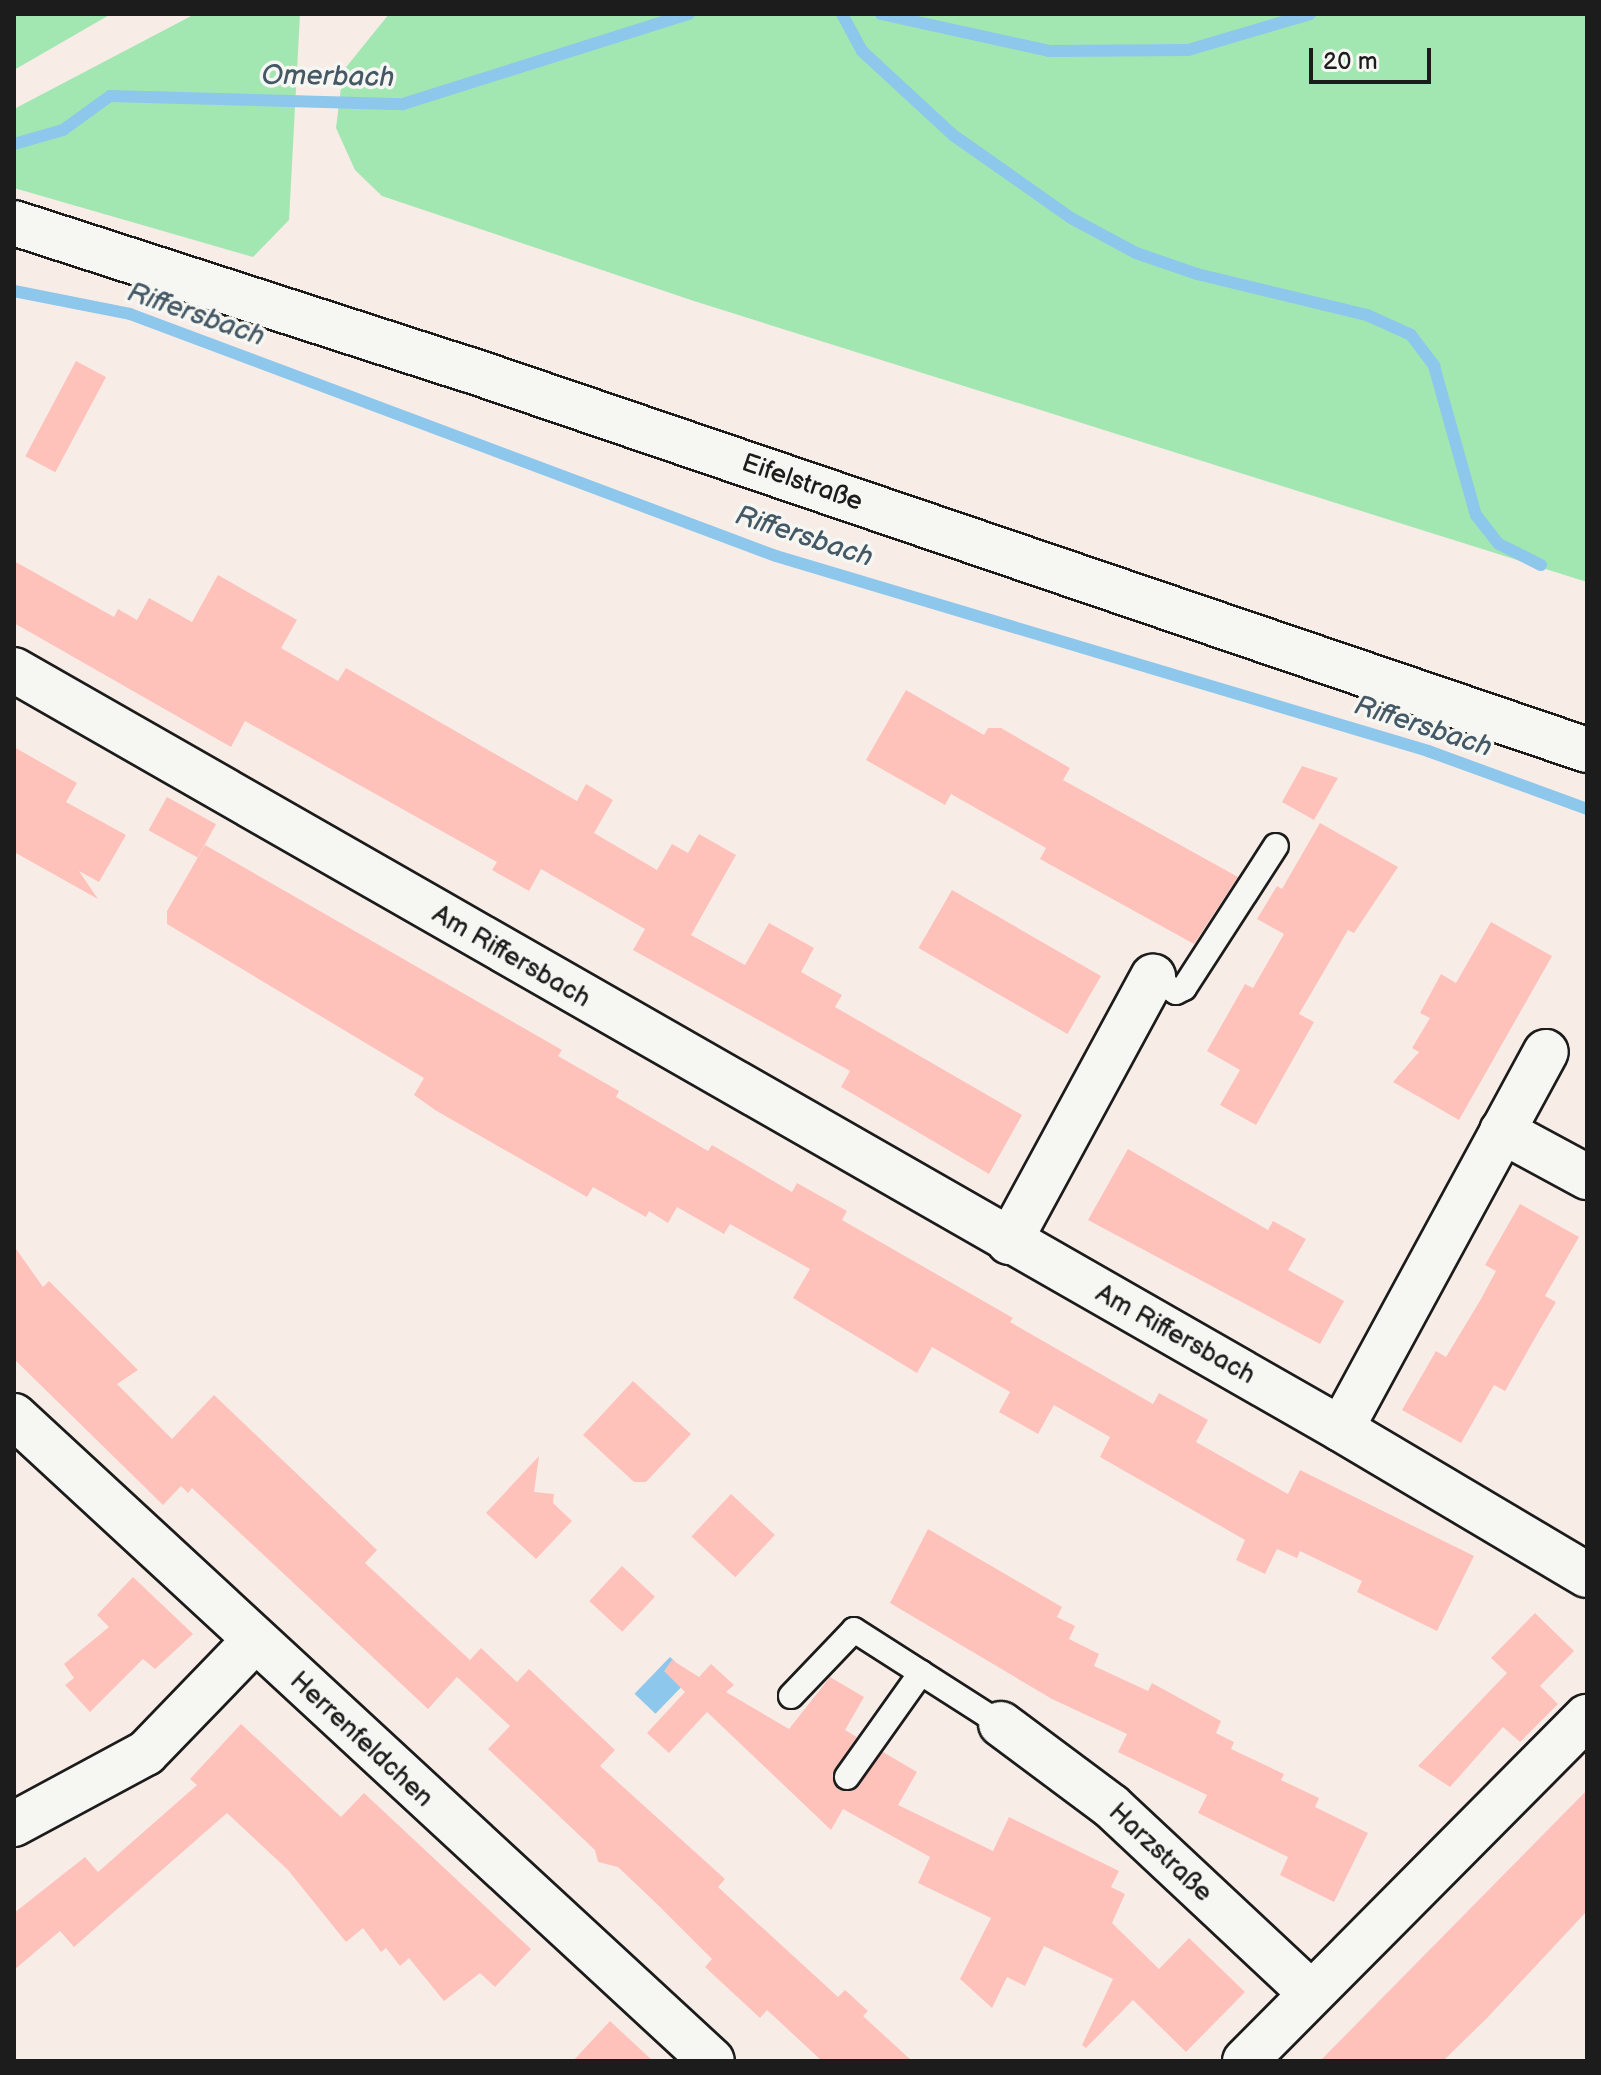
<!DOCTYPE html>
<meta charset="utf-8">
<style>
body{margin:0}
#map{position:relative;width:1601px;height:2075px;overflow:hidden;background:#f8ece7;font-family:"Balsamiq Sans",sans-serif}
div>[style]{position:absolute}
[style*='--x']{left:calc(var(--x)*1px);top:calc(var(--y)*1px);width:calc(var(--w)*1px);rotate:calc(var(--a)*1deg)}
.green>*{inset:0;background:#a2e6b2}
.water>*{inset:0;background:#8dc7ec;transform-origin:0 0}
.stream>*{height:12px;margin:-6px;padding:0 6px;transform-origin:6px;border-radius:6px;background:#8dc7ec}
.building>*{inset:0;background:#fec2bb;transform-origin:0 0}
.roads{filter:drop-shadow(2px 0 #1c1c1c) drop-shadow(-2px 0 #1c1c1c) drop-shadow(0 2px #1c1c1c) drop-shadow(0 -2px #1c1c1c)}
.lane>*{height:24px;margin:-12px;padding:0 12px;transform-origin:12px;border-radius:12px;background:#f6f6f2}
.street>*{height:44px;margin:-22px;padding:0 22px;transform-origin:22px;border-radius:22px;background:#f6f6f2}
.secondary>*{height:44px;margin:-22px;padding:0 22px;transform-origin:22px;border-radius:22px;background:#f6f6f2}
span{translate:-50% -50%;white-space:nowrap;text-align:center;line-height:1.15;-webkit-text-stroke:7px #f6f6f2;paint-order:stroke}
.street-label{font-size:26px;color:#1c1c1c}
.water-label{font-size:28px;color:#445865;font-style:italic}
.frame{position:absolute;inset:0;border:16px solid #1c1c1c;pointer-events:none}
.scale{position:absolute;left:1309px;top:48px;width:122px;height:36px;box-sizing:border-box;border:4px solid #1c1c1c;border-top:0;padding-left:10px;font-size:24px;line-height:28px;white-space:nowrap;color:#1c1c1c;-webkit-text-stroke:6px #f6f6f2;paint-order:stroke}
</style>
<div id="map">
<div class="green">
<i style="clip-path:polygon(14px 14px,111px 14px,14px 70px)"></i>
<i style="clip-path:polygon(195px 14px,300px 14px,289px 220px,253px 257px,14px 188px,14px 109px)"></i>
<i style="clip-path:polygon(389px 14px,1587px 14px,1587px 582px,694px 301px,382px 196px,355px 170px,336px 128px,343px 71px)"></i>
</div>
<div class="water">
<i style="left:670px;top:1657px;width:29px;height:51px;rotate:44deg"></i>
</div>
<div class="stream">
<i style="--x:842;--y:14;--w:42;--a:61.6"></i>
<i style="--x:862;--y:51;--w:124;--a:42.7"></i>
<i style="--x:953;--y:135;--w:144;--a:35.1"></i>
<i style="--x:1071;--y:218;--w:74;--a:28.3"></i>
<i style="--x:1136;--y:253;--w:65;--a:19"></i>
<i style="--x:1197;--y:274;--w:175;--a:13.6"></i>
<i style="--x:1367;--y:315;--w:48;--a:24.4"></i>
<i style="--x:1411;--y:335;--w:39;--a:53"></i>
<i style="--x:1434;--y:366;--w:155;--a:74.3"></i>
<i style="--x:1476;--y:515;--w:37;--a:52"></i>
<i style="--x:1499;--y:544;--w:47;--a:26.6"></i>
<i style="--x:881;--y:14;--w:172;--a:12.4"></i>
<i style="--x:1049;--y:51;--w:139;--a:-0.4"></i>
<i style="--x:1188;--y:50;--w:127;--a:-16.4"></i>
<i style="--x:14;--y:144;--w:51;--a:-15.9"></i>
<i style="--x:63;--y:130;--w:58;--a:-35.9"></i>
<i style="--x:110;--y:96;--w:293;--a:1.6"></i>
<i style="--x:403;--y:104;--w:300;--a:-17.5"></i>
<i style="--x:14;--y:291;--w:118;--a:11.2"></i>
<i style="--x:130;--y:314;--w:690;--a:20.54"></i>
<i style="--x:776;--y:556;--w:681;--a:16.65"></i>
<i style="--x:1428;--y:751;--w:169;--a:20"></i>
</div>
<div class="building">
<i style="left:76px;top:361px;width:34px;height:108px;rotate:28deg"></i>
<i style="clip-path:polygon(14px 561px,114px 617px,118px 609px,137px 620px,149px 598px,192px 622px,218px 575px,297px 620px,281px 648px,338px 681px,346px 668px,577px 801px,586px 784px,613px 800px,594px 833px,657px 870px,672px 844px,688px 853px,699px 834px,736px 855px,691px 935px,745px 965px,769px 923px,814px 948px,801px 972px,842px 995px,835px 1007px,1022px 1115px,989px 1174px,841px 1087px,850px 1071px,633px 950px,645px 929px,541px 869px,529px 891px,492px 870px,497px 862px,245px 721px,231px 747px,14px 623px)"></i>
<i style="clip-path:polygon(906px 690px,984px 735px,988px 728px,1001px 728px,1070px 768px,1063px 780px,1238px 877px,1194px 944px,1040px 859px,1046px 848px,951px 794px,945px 805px,866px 760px)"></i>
<i style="clip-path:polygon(14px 747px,77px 783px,66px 802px,126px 835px,99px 882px,79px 871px,98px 899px,14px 852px)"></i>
<i style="clip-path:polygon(1302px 766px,1338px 778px,1314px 820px,1282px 802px)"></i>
<i style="left:167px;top:797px;width:56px;height:38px;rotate:29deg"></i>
<i style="clip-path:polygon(1320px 823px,1398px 867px,1354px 933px,1348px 930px,1299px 1014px,1314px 1022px,1256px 1125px,1220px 1105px,1240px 1070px,1207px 1051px,1245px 984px,1253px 988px,1284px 934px,1257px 919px,1277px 886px,1282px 889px)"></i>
<i style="clip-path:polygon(205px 845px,562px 1050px,558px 1056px,619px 1091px,616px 1097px,708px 1151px,712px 1145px,792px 1192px,797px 1183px,847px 1211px,842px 1220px,1013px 1318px,1010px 1322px,1153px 1404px,1159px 1393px,1208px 1420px,1196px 1442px,1288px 1494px,1300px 1470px,1474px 1556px,1437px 1631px,1357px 1592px,1362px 1581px,1300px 1551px,1297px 1558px,1277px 1549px,1265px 1574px,1236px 1560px,1245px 1540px,1100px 1457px,1110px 1437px,1054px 1405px,1038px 1434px,999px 1412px,1010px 1392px,932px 1347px,917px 1373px,793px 1298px,810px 1269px,730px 1224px,724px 1234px,677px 1207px,668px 1223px,649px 1211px,646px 1217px,593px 1187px,587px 1197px,435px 1110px,414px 1095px,424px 1078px,167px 924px,167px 911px)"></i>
<i style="left:952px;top:890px;width:172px;height:67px;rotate:30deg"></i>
<i style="clip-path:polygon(1491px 922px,1552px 956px,1459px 1120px,1393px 1082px,1419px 1052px,1412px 1048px,1430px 1018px,1420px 1013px,1441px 974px,1456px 983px)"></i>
<i style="clip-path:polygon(1128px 1149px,1268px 1230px,1273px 1221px,1306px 1239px,1288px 1270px,1344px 1301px,1320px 1344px,1088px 1220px)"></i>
<i style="clip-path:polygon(1520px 1204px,1579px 1237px,1545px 1296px,1556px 1302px,1539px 1331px,1505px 1391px,1494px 1385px,1461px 1443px,1402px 1410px,1436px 1351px,1446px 1357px,1481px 1299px,1496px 1271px,1485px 1265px)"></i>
<i style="clip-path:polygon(14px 1246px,43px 1287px,49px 1281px,138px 1370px,117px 1384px,172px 1439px,214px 1395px,377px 1550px,365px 1563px,470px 1660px,481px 1648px,517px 1682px,529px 1669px,615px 1750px,600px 1766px,725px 1879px,718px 1887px,838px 1997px,845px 1990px,868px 2011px,863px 2016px,912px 2061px,822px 2061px,767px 2010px,760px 2018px,705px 1967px,712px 1959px,658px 1905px,618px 1867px,598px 1862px,595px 1850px,488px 1749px,510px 1726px,457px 1677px,428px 1709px,192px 1488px,188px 1493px,181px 1486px,163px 1505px,14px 1359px)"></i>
<i style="clip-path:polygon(633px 1381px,691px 1434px,646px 1482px,634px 1482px,583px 1435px)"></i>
<i style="clip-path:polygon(539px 1456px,534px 1492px,554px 1494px,553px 1503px,572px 1521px,536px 1559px,486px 1513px)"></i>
<i style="left:731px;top:1494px;width:60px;height:58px;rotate:43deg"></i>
<i style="clip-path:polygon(928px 1529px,1062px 1607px,1057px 1617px,1075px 1626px,1069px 1639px,1099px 1654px,1094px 1666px,1148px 1691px,1152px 1683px,1221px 1721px,1216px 1733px,1234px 1742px,1231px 1749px,1284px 1774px,1281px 1780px,1319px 1798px,1315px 1807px,1368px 1833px,1334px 1902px,1280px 1875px,1288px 1857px,1198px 1813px,1207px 1795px,1118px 1752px,1127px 1734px,1052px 1699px,890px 1603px)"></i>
<i style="left:622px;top:1566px;width:45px;height:48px;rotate:43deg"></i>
<i style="clip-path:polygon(133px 1577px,193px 1634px,155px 1669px,143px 1659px,90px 1712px,65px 1685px,74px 1678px,64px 1664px,109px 1627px,97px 1615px)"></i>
<i style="clip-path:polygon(1535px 1613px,1574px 1651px,1540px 1686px,1558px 1704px,1520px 1742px,1503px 1727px,1450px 1787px,1418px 1766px,1507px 1673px,1491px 1658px)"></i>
<i style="clip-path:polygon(672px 1660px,699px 1677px,711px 1664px,734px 1685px,726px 1692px,789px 1729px,830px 1677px,864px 1697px,845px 1730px,857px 1737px,832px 1775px,838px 1789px,854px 1790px,883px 1752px,917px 1772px,898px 1805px,993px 1851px,1009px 1817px,1119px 1871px,1111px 1887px,1125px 1894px,1112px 1923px,1159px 1969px,1189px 1938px,1245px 1992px,1186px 2052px,1133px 2000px,1086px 2048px,1082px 2045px,1113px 1979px,1044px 1946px,1025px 1986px,1007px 1977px,992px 2008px,960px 1979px,991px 1918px,918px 1883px,930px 1857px,843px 1809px,831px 1830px,707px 1712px,669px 1753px,647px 1733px,685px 1692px,664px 1671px)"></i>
<i style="clip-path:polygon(241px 1724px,341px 1817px,364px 1793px,531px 1949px,495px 1987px,480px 1973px,444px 2001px,409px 1958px,400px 1966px,386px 1948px,381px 1952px,363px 1928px,346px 1942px,288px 1870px,227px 1813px,74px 1947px,60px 1931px,14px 1970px,14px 1913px,85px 1857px,98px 1872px,197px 1785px,190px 1779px)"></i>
<i style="clip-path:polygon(1587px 1790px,1587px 1911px,1488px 2017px,1443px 2061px,1320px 2061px)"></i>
<i style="clip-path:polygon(610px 2021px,653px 2061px,573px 2061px)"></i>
</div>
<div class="roads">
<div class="lane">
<i style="--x:1153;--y:977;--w:27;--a:33"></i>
<i style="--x:1176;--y:992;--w:9;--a:-27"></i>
<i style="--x:1184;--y:988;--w:169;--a:-57.1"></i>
<i style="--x:791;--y:1696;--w:91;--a:-46.3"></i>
<i style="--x:854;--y:1630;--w:174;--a:32.6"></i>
<i style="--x:847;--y:1777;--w:128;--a:-54.6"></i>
</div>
<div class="street">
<i style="--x:14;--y:670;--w:1529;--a:29.77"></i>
<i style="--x:1341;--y:1429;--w:286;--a:30.7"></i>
<i style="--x:1502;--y:1131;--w:97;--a:28.4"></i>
<i style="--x:1009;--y:1242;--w:302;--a:-61.5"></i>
<i style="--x:14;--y:1416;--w:950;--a:42.74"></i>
<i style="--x:1341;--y:1429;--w:429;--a:-61.5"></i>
<i style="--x:1001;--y:1724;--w:137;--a:36.7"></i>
<i style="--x:1111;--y:1806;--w:272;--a:43.1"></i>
<i style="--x:14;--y:1824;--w:150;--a:-28.3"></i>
<i style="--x:146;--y:1753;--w:156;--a:-46"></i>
<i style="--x:1245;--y:2061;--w:485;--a:-45.2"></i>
</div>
<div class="secondary">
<i style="--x:14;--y:223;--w:476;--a:17.9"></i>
<i style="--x:467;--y:369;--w:1183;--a:18.79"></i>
</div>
</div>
<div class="street-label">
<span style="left:802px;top:483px;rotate:19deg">Eifelstraße</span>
<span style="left:511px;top:957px;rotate:30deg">Am Riffersbach</span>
<span style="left:1175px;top:1335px;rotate:29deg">Am Riffersbach</span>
<span style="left:361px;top:1740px;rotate:43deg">Herrenfeldchen</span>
<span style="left:1160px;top:1853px;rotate:43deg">Harzstraße</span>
</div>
<div class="water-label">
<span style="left:328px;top:77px;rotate:1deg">Omerbach</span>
<span style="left:196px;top:315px;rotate:19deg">Riffersbach</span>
<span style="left:804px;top:537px;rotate:18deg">Riffersbach</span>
<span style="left:1423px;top:727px;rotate:18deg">Riffersbach</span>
</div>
<div class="frame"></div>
<div class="scale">20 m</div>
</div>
